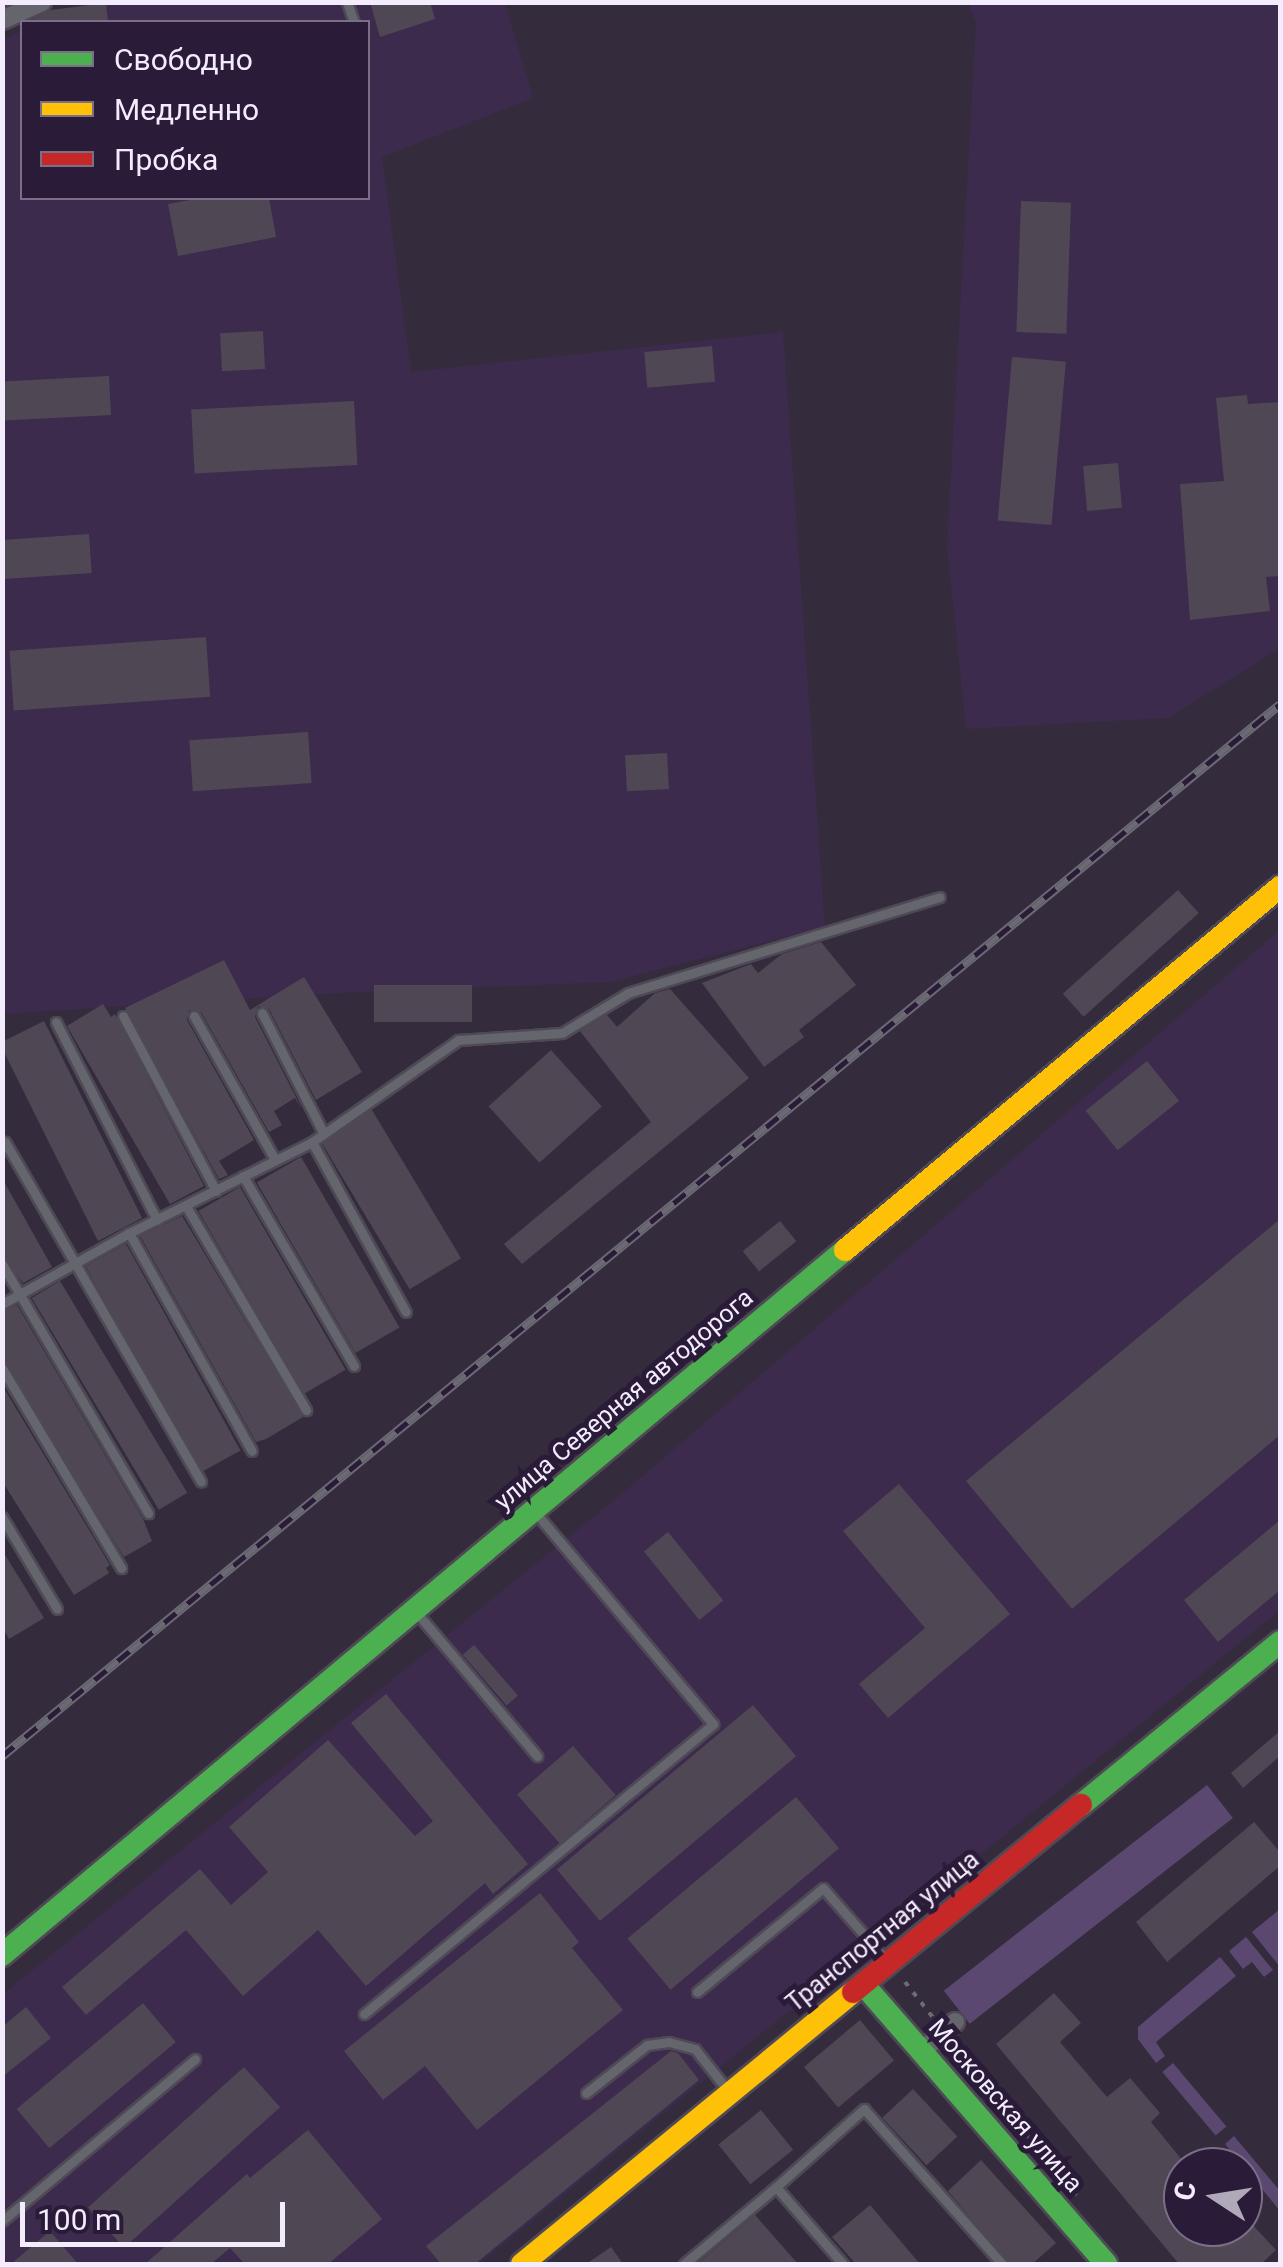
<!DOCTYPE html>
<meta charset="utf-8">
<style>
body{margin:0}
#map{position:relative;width:1283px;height:2267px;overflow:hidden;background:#342c3d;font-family:Roboto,sans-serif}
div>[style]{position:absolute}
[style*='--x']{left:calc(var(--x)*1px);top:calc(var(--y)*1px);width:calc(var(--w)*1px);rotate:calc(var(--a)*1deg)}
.built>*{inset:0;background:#3c2b4d}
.green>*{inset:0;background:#5b4870;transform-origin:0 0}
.building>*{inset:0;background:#504755;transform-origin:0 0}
.path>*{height:4px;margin-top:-2px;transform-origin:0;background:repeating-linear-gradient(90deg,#6d6c74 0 5px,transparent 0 13px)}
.roads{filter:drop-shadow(2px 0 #4f4956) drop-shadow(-2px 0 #4f4956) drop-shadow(0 2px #4f4956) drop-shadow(0 -2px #4f4956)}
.lane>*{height:9px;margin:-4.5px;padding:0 4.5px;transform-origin:4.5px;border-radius:4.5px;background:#64656d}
.street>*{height:18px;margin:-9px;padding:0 9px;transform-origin:9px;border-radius:9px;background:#64656d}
.fast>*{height:22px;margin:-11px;padding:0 11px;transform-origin:11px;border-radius:11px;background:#4caf50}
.slow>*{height:22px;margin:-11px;padding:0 11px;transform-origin:11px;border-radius:11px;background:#ffc107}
.jam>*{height:22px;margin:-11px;padding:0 11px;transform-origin:11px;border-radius:11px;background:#c62828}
.rail>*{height:9px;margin-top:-4.5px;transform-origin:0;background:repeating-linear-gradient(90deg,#2a1b39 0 15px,#6b6973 0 30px);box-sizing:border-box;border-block:2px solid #6b6973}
span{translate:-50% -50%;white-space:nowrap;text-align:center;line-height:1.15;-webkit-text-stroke:10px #2a1b39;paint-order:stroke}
.street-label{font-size:25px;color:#f3ecfc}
.frame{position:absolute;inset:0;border:5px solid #f3ecfc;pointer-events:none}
.legend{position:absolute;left:20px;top:20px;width:350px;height:180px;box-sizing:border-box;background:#2a1b39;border:2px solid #7a6f87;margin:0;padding:12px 18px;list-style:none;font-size:30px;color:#f3ecfc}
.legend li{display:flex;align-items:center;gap:20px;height:50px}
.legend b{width:50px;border:2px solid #7a6f87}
.north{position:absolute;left:1163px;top:2147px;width:100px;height:100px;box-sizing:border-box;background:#2a1b39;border:2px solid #7a6f87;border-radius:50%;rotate:282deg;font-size:28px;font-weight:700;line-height:40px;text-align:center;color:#f3ecfc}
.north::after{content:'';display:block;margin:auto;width:35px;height:45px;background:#b0a9b9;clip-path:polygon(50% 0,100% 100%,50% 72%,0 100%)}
.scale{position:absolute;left:20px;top:2202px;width:265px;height:45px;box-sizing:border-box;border:5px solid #f3ecfc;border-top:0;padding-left:12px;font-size:30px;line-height:35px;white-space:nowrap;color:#f3ecfc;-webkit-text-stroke:8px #2a1b39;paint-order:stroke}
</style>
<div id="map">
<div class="built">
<i style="clip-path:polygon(87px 2px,505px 3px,533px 98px,382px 157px,411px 372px,783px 332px,825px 927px,610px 982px,340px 993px,3px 1014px,3px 40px,22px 31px,22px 198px,368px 198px,368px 22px,42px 22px)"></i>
<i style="clip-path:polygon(968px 3px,1280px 3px,1280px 648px,1168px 718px,966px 729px,947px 546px,976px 23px)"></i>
<i style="clip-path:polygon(1280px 930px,1280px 1610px,479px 2264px,3px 2264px,3px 1994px,611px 1503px)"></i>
</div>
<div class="green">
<i style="left:1207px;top:1785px;width:42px;height:334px;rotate:52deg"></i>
<i style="clip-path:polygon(1280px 1909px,1280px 1967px,1252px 1932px)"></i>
<i style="clip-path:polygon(1246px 1937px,1273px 1970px,1264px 1977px,1252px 1962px,1243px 1969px,1229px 1951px)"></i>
<i style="clip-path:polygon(1220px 1957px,1236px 1976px,1156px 2042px,1165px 2056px,1156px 2063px,1138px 2039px,1138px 2027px)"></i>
<i style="left:1173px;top:2063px;width:83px;height:14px;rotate:50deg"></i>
<i style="clip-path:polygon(1234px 2136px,1280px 2191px,1280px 2211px,1225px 2144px)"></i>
</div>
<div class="building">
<i style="clip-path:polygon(370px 2px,430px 2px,435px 19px,380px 37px)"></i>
<i style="clip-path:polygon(106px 3px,108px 22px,27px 22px,51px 10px)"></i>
<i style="clip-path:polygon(201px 198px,269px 198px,276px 237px,178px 256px,168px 204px)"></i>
<i style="left:1021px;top:201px;width:50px;height:131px;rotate:2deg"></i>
<i style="left:263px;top:331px;width:38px;height:43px;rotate:87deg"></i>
<i style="left:712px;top:346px;width:36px;height:68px;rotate:85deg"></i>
<i style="left:1012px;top:357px;width:54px;height:164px;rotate:5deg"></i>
<i style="left:109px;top:376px;width:39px;height:107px;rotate:87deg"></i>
<i style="clip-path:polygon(1247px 395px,1248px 404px,1280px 402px,1280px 576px,1266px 577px,1270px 611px,1190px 620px,1180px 484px,1224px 481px,1216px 398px)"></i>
<i style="left:354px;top:401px;width:64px;height:163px;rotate:87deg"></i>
<i style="left:1118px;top:463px;width:45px;height:35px;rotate:85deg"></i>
<i style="left:89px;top:534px;width:39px;height:87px;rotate:86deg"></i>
<i style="left:206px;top:637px;width:60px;height:197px;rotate:86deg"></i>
<i style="left:308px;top:732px;width:51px;height:119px;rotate:86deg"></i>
<i style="left:667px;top:753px;width:36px;height:42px;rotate:87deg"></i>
<i style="left:1178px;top:890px;width:31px;height:155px;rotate:48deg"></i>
<i style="clip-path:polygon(821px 942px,856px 985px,799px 1030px,804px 1037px,764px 1067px,702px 983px,751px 964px,758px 973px,782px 954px)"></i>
<i style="clip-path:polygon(224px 960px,250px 1010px,304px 977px,362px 1072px,316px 1100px,269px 1009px,258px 1006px,255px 1017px,302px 1109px,295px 1098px,274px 1111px,282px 1125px,269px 1132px,201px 1012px,189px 1010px,187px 1020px,254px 1140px,219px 1161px,228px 1175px,219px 1179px,125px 1008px)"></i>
<i style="left:472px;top:985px;width:37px;height:98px;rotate:90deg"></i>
<i style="clip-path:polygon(670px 989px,749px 1078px,522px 1264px,504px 1244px,651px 1122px,580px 1031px,607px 1015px,617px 1027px,655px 993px)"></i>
<i style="clip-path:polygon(103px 1004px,111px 1017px,115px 1014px,204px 1186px,170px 1204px,67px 1026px)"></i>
<i style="clip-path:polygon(44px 1021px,142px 1218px,98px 1241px,2px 1048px,2px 1042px)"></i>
<i style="left:551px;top:1050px;width:76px;height:84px;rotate:48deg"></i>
<i style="left:1147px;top:1061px;width:51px;height:79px;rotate:51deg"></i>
<i style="left:372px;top:1110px;width:173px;height:60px;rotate:59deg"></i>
<i style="left:301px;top:1157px;width:197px;height:51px;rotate:60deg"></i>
<i style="clip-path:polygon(2px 1178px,52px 1267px,23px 1283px,2px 1256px)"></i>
<i style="left:240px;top:1187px;width:211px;height:48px;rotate:60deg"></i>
<i style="clip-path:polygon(182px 1216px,303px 1417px,266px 1439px,256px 1442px,140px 1236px)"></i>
<i style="clip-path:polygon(1280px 1219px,1280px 1435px,1072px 1609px,966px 1481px)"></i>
<i style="left:780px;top:1221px;width:26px;height:48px;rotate:51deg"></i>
<i style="left:126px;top:1244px;width:236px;height:46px;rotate:61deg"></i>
<i style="left:60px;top:1281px;width:247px;height:33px;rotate:59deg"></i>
<i style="clip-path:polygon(17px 1305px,143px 1519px,152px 1541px,124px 1557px,2px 1360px,2px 1312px)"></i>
<i style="clip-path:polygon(2px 1385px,110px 1565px,106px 1568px,109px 1573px,74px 1595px,2px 1481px)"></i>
<i style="clip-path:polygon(899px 1484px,1010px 1614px,888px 1718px,859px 1684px,925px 1628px,843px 1531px)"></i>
<i style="clip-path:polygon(1280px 1520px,1280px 1590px,1218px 1642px,1184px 1600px)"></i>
<i style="left:668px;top:1532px;width:88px;height:31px;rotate:51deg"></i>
<i style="clip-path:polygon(2px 1550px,44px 1618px,9px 1639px,2px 1627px)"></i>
<i style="left:474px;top:1645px;width:67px;height:15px;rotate:49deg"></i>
<i style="clip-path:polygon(386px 1694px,528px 1864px,493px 1894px,485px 1883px,366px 1986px,318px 1930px,243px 1996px,186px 1930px,86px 2015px,62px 1987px,200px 1869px,231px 1905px,268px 1872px,229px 1827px,328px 1740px,415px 1836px,433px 1821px,351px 1723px)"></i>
<i style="left:753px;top:1705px;width:67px;height:256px;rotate:50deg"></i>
<i style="clip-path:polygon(1280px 1731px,1280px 1756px,1243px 1788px,1231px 1773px)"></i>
<i style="left:573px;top:1746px;width:65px;height:74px;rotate:49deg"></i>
<i style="left:796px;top:1797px;width:67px;height:220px;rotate:50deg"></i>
<i style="clip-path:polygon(1254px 1822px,1280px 1852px,1280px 1866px,1167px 1962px,1136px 1922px)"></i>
<i style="clip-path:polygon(540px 1893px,579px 1942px,572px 1948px,623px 2010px,477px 2130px,425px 2066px,383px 2100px,344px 2051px)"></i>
<i style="clip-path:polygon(1054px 1993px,1081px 2023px,1060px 2042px,1107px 2097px,1130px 2078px,1160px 2113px,1151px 2122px,1183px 2161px,1183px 2227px,1215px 2227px,1227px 2240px,1248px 2220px,1276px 2250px,1261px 2264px,1179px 2264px,996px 2044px)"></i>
<i style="left:143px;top:2003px;width:51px;height:165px;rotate:50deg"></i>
<i style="clip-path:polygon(26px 2007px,51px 2038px,2px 2077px,2px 2027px)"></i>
<i style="left:860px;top:2020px;width:53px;height:73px;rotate:50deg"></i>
<i style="clip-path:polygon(671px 2051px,678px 2053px,699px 2080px,475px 2264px,441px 2264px,426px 2246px)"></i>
<i style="left:244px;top:2067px;width:54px;height:210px;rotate:48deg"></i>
<i style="left:913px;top:2089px;width:65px;height:42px;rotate:47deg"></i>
<i style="left:761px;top:2110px;width:51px;height:55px;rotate:51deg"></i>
<i style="clip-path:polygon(308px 2130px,382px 2219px,328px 2264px,245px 2264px,230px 2248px,211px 2264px,145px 2264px,247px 2174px,250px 2178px)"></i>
<i style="clip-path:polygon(981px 2160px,1056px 2243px,1032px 2264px,1010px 2264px,948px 2191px)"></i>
<i style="clip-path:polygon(870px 2205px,920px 2264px,856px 2264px,832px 2237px)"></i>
<i style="clip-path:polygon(755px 2215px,798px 2264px,697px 2264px,716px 2248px)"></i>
<i style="clip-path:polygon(50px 2231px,78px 2264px,11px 2264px)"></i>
<i style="clip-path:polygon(611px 2247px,623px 2264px,586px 2264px)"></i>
</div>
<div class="path">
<i style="--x:905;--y:1982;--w:48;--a:51.7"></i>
<i style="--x:953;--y:2043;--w:196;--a:51"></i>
</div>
<div class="roads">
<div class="lane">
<i style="--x:347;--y:2;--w:21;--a:71"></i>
<i style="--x:262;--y:1013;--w:134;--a:62.9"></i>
<i style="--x:123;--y:1016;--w:198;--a:62"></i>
<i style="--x:194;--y:1016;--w:165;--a:60.6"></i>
<i style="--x:56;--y:1022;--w:222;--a:63"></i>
<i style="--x:5;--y:1142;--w:392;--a:60"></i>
<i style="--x:312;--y:1142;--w:194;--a:61.1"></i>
<i style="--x:243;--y:1176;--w:220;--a:59.7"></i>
<i style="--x:186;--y:1206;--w:237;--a:59.5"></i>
<i style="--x:129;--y:1233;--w:250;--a:60.6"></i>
<i style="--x:2;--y:1264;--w:289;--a:59.6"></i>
<i style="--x:2;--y:1304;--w:145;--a:-29.2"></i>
<i style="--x:129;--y:1233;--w:204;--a:-26.4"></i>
<i style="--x:312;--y:1142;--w:178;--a:-34.9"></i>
<i style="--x:458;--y:1040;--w:104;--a:-3.9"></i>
<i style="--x:562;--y:1033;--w:77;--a:-31.2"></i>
<i style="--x:628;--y:993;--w:326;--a:-17.1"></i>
<i style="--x:2;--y:1368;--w:233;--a:59.2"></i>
<i style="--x:2;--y:1517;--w:107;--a:59.1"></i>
<i style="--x:417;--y:1613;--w:187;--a:50"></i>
<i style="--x:697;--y:1992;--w:163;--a:-39.5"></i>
<i style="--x:823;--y:1888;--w:98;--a:48.7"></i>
<i style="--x:364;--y:2014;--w:454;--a:-39.7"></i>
<i style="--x:713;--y:1724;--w:274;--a:-130"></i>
<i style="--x:586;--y:2093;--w:78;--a:-38.2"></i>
<i style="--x:647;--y:2045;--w:22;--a:-8"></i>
<i style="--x:669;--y:2042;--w:27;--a:15"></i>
<i style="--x:695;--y:2049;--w:55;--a:51.7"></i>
<i style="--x:776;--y:2187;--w:118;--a:-41.6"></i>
<i style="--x:864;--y:2109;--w:208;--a:48.3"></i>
<i style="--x:2;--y:2221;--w:252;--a:-40"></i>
<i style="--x:684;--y:2264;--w:120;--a:-39.9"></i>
<i style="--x:776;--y:2187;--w:102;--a:49"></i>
</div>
<div class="street">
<i style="--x:2;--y:20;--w:44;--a:-24.2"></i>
<i style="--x:922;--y:2051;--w:44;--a:-41.3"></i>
</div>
<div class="fast">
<i style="--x:1081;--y:1805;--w:257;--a:-39.3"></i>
<i style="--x:2;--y:1955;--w:1099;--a:-39.91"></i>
<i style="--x:863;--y:1984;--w:371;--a:49"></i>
</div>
<div class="slow">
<i style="--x:845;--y:1250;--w:567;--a:-39.84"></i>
<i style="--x:522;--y:2264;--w:428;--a:-39.4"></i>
</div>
<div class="jam">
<i style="--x:853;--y:1992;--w:295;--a:-39.4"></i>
</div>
</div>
<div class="rail">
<i style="--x:2;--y:1756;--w:1655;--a:-39.46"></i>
</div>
<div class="street-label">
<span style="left:624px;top:1400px;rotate:-40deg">улица Северная автодорога</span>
<span style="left:883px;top:1932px;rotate:-39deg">Транспортная улица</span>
<span style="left:1005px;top:2106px;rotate:49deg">Московская улица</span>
</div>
<div class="frame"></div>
<ul class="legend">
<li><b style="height:12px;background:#4caf50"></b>Свободно</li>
<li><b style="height:12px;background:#ffc107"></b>Медленно</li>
<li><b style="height:12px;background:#c62828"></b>Пробка</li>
</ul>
<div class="north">С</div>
<div class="scale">100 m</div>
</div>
